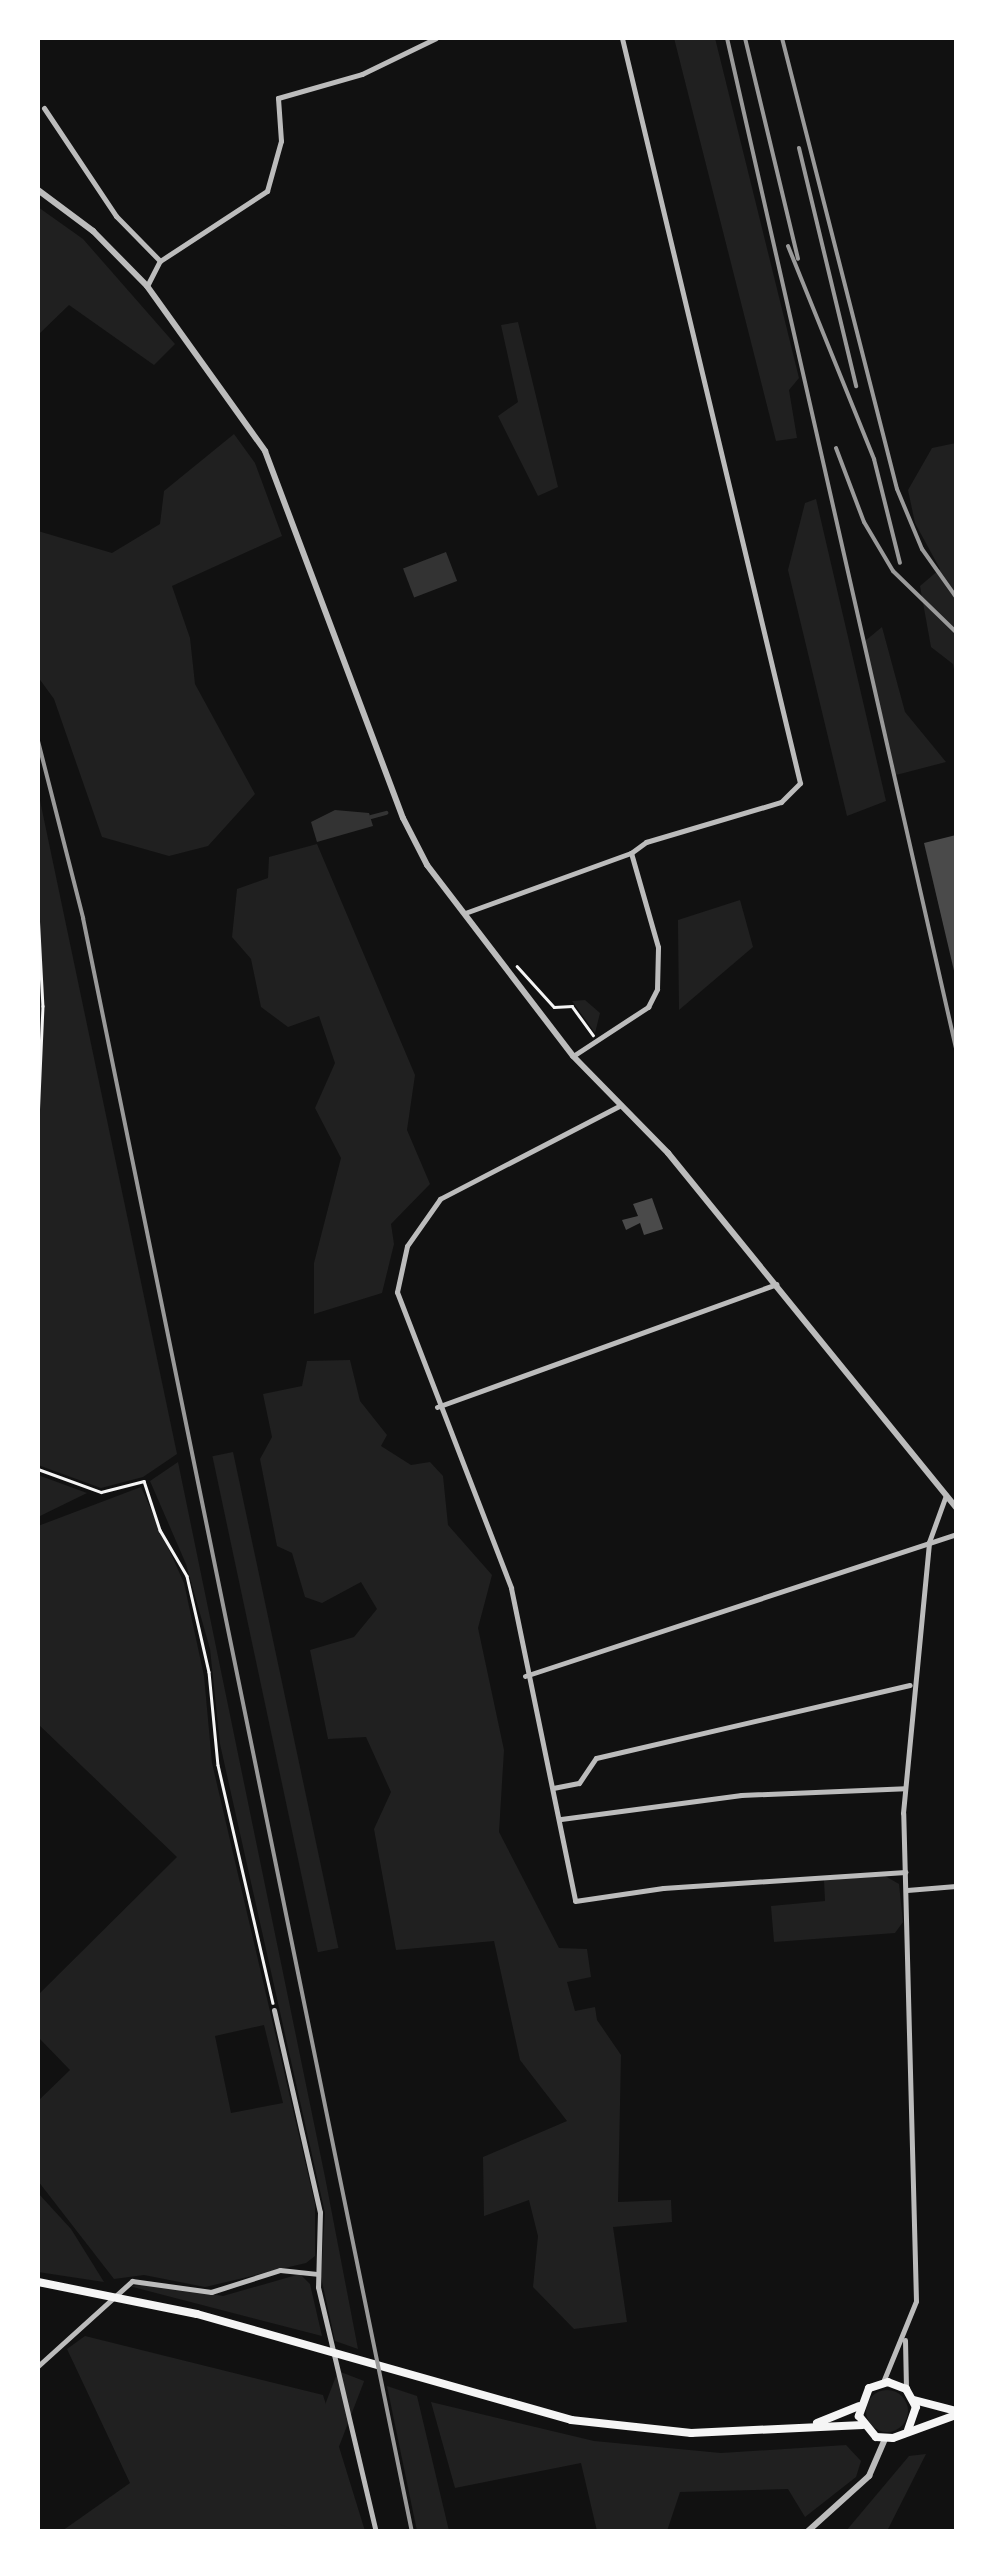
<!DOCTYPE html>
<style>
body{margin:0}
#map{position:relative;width:994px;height:2569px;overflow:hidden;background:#111;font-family:Figtree,sans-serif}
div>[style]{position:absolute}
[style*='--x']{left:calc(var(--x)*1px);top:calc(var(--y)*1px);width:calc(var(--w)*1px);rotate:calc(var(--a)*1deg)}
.green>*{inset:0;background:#202020;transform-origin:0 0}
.round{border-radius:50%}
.water>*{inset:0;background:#333;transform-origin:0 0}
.stream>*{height:4px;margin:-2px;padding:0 2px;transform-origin:2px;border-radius:2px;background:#333}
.building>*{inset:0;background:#4a4a4a}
.path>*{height:2.5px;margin:-1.25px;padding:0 1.25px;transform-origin:1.25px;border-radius:1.25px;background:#f5f5f5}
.minor>*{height:5px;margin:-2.5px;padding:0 2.5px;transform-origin:2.5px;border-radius:2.5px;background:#bcbcbc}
.tertiary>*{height:6px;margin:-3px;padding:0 3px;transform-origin:3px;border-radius:3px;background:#bcbcbc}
.secondary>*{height:8px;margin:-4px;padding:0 4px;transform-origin:4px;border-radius:4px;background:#f5f5f5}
.rail>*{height:4px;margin:-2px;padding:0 2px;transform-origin:2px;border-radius:2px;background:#9a9a9a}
span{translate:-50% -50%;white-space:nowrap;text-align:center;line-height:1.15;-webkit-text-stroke:9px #fff;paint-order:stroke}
.frame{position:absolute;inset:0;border:40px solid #fff;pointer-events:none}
</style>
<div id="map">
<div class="green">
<i style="clip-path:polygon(674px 38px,715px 38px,799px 378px,789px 390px,797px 438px,776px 441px)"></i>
<i style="clip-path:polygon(38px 207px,83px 239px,175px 344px,154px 365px,69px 305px,38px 335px)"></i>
<i style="clip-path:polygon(518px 322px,558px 487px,538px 496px,498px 416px,518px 402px,501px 325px)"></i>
<i style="clip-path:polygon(234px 434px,255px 463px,282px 536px,172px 586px,190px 638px,195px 684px,255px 794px,208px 846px,169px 856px,102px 837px,54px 699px,38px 677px,38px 531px,112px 553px,160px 524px,164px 491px)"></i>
<i style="clip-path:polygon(956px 443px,956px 680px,953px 664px,931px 647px,920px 586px,940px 569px,915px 523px,908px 490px,932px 448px)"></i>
<i style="clip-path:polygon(816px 499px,886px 801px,847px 816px,788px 570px,805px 503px)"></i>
<i style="clip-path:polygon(882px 627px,905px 712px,946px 762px,896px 775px,865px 641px)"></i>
<i style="clip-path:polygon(38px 791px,177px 1454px,143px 1477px,101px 1488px,38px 1465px)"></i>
<i style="clip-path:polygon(317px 844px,415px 1075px,407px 1130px,430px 1184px,391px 1224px,394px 1244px,382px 1293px,314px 1314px,314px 1263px,341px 1158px,315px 1108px,335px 1063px,319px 1016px,288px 1027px,261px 1007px,251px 959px,232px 937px,237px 889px,268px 878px,269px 857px)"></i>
<i style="clip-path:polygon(740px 900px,753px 947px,679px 1010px,678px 920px)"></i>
<i style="clip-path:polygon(585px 1000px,600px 1013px,595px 1033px,572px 1001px)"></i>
<i style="clip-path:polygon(350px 1360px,360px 1401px,387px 1435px,381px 1446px,411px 1465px,430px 1462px,443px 1476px,448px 1525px,492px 1575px,478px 1628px,504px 1750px,499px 1832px,559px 1948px,587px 1949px,591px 1977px,567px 1982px,575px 2011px,595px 2007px,597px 2020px,621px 2055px,618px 2202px,671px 2200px,672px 2222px,613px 2227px,627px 2322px,574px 2329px,533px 2287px,538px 2236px,529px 2200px,484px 2216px,483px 2157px,567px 2121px,520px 2060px,494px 1941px,396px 1950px,374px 1829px,391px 1792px,366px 1737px,328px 1739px,310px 1650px,354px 1637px,377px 1609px,361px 1582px,322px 1603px,305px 1597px,292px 1553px,277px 1546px,260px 1459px,272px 1437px,263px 1394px,302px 1386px,307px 1361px)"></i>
<i style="left:233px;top:1452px;width:507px;height:21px;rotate:78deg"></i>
<i style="clip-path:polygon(178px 1462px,325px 2177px,358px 2349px,335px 2341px,321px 2277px,325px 2213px,220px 1744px,210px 1649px,186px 1564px,150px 1481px)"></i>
<i style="clip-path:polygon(38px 1475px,87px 1493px,38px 1517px)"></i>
<i style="clip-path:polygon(evenodd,141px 1487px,184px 1583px,204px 1676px,212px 1763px,315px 2204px,315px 2256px,306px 2263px,205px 2287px,144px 2275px,114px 2279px,38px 2181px,38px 2101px,70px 2070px,38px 2037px,38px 1995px,177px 1857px,38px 1724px,38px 1526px,141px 1487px,264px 2025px,283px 2103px,231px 2113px,215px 2036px,264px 2025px)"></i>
<i style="clip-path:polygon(885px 1876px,899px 1884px,903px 1922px,895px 1933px,774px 1942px,771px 1906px,825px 1901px,824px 1880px)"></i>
<i style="clip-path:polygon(38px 2193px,71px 2229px,104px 2282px,38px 2272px)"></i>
<i style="clip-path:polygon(300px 2274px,310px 2284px,322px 2336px,129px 2286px,154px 2284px,223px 2296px)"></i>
<i style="clip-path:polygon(85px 2336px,323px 2395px,365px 2531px,62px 2531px,130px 2483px,67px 2349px)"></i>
<i style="left:338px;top:2371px;width:28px;height:164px;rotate:21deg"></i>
<i style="clip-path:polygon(387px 2386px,417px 2396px,449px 2531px,417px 2531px)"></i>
<i class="round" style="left:866px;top:2390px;width:42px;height:42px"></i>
<i style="clip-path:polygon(431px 2402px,594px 2441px,721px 2453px,846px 2445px,861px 2461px,856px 2477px,805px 2517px,788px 2489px,680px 2492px,667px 2531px,597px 2531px,581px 2463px,455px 2488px)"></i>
<i style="clip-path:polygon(926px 2454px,887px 2531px,846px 2531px,909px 2456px)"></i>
</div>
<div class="water">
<i style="left:446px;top:552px;width:31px;height:46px;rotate:69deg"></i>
<i style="clip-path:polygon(335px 810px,369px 813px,373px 826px,317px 842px,311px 822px)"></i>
</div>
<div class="stream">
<i style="--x:371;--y:817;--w:16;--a:-15"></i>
</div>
<div class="building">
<i style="clip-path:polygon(956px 835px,956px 975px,955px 975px,924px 843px)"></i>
<i style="clip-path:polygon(652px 1198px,663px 1229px,644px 1235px,640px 1223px,626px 1230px,622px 1220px,638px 1216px,633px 1204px)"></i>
</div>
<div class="path">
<i style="--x:38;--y:912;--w:94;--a:87"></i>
<i style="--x:43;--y:1006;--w:114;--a:92.5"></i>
<i style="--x:517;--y:966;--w:55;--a:47.9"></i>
<i style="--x:554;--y:1007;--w:18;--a:-3"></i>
<i style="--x:572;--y:1006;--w:36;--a:54"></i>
<i style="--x:38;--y:1469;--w:67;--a:20.1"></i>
<i style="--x:101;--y:1492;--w:44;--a:-14.3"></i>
<i style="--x:144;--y:1481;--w:52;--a:71.9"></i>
<i style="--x:160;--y:1530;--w:53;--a:59.6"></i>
<i style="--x:187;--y:1576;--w:98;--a:77.1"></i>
<i style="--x:209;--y:1672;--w:93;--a:84.5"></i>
<i style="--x:218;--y:1765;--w:244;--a:77"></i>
</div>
<div class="minor">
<i style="--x:44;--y:108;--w:130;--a:56.3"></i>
<i style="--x:116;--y:216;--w:63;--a:45.6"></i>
<i style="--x:147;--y:286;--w:28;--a:-63"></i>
<i style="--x:160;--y:261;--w:128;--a:-33.2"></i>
<i style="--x:267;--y:191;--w:52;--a:-74.4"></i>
<i style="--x:281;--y:141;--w:43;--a:-94"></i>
<i style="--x:278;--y:98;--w:87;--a:-15.9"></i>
<i style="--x:362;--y:74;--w:82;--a:-25.9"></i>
<i style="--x:465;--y:913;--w:177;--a:-19.9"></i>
<i style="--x:573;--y:1056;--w:90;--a:-33.2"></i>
<i style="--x:648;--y:1007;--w:20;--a:-63"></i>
<i style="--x:657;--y:989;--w:42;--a:-88.6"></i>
<i style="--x:658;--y:947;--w:98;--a:-106"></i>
<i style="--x:631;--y:853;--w:19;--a:-36"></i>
<i style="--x:646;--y:842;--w:141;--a:-16.5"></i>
<i style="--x:781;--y:802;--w:27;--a:-45"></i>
<i style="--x:800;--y:783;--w:766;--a:-103.44"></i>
<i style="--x:621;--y:1105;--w:204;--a:152.6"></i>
<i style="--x:440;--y:1199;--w:57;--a:125.1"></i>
<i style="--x:407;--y:1246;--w:47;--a:102.3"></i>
<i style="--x:397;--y:1292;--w:317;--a:68.9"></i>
<i style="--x:511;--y:1588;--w:319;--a:78.4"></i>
<i style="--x:575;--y:1901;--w:89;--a:-8.4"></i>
<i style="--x:663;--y:1888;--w:243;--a:-3.8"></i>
<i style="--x:437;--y:1407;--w:361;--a:-19.9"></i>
<i style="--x:525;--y:1676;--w:454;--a:-18.2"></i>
<i style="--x:553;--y:1788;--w:26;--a:-11"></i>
<i style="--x:579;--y:1783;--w:30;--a:-56"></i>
<i style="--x:596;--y:1758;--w:322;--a:-13.1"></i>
<i style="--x:561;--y:1819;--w:182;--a:-7.6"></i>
<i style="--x:741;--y:1795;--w:164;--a:-2.4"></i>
<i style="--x:907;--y:1890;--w:49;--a:-4.7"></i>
<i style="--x:274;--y:2010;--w:207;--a:77.2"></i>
<i style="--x:320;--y:2212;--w:75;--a:91.5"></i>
<i style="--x:318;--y:2287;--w:252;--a:76.7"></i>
<i style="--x:905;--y:2340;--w:49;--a:88.8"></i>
<i style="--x:38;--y:2366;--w:127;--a:-42.1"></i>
<i style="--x:132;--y:2281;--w:80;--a:7.9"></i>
<i style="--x:211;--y:2292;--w:72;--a:-17.7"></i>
<i style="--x:280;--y:2270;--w:37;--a:6"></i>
<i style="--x:883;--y:2382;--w:87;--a:-67.8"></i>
<i style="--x:916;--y:2301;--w:488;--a:-91.5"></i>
<i style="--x:903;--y:1813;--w:272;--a:-84.5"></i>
<i style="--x:929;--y:1542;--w:50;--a:-70.1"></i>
</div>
<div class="tertiary">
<i style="--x:38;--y:190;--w:69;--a:36.7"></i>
<i style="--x:93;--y:231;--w:77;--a:45.5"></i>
<i style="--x:147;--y:286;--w:203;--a:54.4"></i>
<i style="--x:265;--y:451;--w:392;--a:69.4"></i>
<i style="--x:403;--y:818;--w:53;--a:62.9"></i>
<i style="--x:427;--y:865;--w:240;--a:52.6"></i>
<i style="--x:573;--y:1056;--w:136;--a:45.6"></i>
<i style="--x:668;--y:1153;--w:457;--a:50.9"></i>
<i style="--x:807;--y:2532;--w:84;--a:-42.1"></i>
<i style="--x:869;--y:2476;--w:40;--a:-66.6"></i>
</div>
<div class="secondary">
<i style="--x:38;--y:2282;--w:162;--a:11.4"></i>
<i style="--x:197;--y:2314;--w:389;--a:15.8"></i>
<i style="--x:571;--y:2420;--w:121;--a:6.2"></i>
<i style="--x:691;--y:2433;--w:172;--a:-2.7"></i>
<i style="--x:914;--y:2400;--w:43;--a:14.7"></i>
<i style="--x:817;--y:2423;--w:45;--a:-22"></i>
<i style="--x:908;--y:2430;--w:24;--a:-71"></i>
<i style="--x:916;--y:2407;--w:21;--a:-119"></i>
<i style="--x:906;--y:2389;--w:19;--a:-159"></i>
<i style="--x:888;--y:2382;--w:20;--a:162"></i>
<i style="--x:869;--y:2388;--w:30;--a:110"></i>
<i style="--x:859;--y:2416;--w:27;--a:51"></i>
<i style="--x:876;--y:2437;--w:17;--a:3"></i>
<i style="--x:893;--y:2438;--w:67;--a:-20.1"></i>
</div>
<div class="rail">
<i style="--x:727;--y:38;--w:1036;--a:77.23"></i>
<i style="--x:745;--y:38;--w:227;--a:76.5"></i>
<i style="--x:782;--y:38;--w:465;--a:75.7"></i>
<i style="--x:897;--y:489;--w:65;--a:67.4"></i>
<i style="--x:922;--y:549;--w:59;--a:54.7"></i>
<i style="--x:799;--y:148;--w:245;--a:76.5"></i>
<i style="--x:788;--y:246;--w:230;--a:68"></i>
<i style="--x:874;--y:459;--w:107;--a:76"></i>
<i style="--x:836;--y:448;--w:79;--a:69.3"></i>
<i style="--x:864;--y:522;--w:57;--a:59.4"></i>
<i style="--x:893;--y:571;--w:88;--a:44.1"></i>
<i style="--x:38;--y:741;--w:183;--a:75.7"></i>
<i style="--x:83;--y:918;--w:1647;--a:78.48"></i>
</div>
<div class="frame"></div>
</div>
